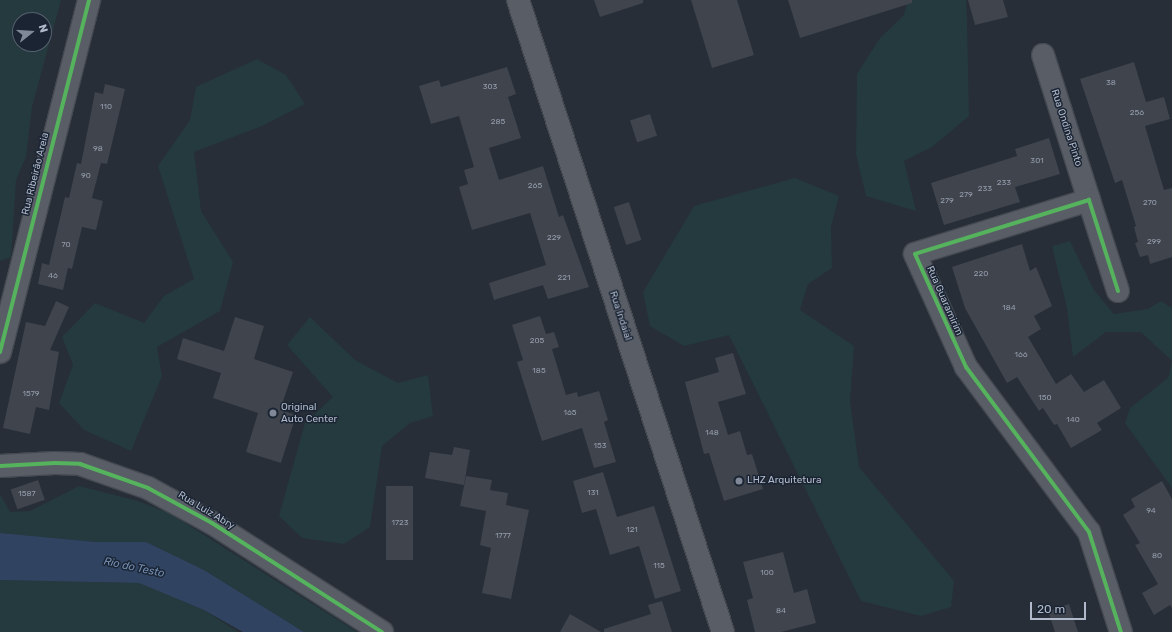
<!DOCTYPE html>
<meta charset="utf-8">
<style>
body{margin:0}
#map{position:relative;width:1172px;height:632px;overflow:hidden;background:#272e37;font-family:Rubik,sans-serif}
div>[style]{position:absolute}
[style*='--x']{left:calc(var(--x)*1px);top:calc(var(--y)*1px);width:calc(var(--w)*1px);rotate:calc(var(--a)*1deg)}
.green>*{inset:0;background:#243a3e}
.water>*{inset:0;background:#304461}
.building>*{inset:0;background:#3f444d;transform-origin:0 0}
.roads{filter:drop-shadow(1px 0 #444950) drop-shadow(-1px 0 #444950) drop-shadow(0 1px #444950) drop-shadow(0 -1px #444950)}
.minor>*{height:22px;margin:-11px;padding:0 11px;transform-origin:11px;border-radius:11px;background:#585d66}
.tertiary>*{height:22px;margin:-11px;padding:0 11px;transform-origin:11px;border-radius:11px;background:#585d66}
.cycleway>*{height:4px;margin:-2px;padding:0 2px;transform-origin:2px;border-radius:2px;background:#56b35d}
.dots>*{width:11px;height:11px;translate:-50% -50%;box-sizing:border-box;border:2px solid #1a2433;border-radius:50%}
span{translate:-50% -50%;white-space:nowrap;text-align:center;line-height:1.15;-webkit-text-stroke:3px #1a2433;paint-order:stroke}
.number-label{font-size:8px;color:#949cab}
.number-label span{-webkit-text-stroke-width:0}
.street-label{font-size:10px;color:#b0baca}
.poi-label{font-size:10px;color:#b0baca}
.left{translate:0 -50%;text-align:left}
.water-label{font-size:11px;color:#748fb4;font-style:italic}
.north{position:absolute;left:12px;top:12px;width:40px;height:40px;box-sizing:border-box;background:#1a2433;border:1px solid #56606f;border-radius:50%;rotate:73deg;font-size:11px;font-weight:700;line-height:16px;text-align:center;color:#b0baca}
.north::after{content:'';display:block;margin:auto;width:14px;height:18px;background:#808997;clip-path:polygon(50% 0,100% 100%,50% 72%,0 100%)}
.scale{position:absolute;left:1030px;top:602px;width:56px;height:18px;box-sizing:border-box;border:2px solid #b0baca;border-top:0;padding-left:5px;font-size:12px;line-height:14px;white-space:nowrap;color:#b0baca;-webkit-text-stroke:3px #1a2433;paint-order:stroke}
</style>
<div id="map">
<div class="green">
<i style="clip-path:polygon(evenodd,0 0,61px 0,32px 107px,26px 157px,16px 180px,11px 257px,0 261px,0 0,20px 20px,44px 20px,44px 44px,20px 44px,20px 20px)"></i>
<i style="clip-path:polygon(908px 0,966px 0,967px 20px,969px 116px,932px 147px,904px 161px,916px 211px,866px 196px,856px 154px,857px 74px,880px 38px,904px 15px)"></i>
<i style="clip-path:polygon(257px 59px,286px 75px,305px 104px,262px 126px,194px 152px,201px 211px,233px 262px,220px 311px,157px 347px,162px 376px,131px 451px,84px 430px,59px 403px,73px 365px,62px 337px,95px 303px,144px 323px,164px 296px,194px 279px,158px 166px,190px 120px,196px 87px)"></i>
<i style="clip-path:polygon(795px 178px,839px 196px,831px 227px,832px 268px,808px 284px,800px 310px,854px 346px,850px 401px,859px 467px,954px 581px,951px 607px,921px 616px,861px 601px,729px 335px,684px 346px,650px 326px,643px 292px,694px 206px)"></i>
<i style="clip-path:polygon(1070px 241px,1094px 290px,1114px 314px,1148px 309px,1161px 301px,1172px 308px,1172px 361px,1141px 332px,1106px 332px,1073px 357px,1067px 308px,1052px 246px)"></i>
<i style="clip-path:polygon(310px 317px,355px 360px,398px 383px,428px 375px,433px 416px,410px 423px,382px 446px,370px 527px,344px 544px,302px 538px,279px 516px,305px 423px,333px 397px,287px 345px)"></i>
<i style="clip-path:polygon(1172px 362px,1172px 488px,1125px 423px,1130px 408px,1168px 378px)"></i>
<i style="clip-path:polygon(79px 486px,138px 501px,171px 514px,357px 632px,304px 632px,204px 570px,146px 542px,96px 542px,0 533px,0 494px,10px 512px,30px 511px)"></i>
<i style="clip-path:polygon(0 580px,139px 583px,204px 610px,238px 632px,0 632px)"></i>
</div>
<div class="water">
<i style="clip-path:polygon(0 533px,96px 542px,146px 542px,204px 570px,304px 632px,243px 632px,204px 610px,139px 583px,0 580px)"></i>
</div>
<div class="building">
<i style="clip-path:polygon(594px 0,643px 0,643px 3px,600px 17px)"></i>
<i style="clip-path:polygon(691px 0,737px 0,754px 55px,712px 68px)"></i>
<i style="clip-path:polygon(788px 0,912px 0,912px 3px,800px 38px)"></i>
<i style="clip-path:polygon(968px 0,1003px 0,1008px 17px,975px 25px)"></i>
<i style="clip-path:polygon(1134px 62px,1146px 102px,1164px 97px,1170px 119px,1145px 126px,1164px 190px,1172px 188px,1172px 257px,1150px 264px,1148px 255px,1140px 257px,1135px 243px,1138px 242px,1134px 227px,1136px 226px,1122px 180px,1115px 183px,1080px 79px)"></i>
<i style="clip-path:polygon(507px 67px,516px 94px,508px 97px,521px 138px,489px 148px,499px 180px,543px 166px,559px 217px,563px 215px,589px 287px,548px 299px,543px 285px,494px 300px,489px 283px,546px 265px,530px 213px,472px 230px,459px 187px,468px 184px,464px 170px,474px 167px,459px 116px,431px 124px,419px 86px,439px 80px,441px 87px)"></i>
<i style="clip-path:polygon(105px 84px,125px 89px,107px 164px,101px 163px,92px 198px,103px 201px,96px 230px,82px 227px,72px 269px,68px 268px,63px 290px,38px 284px,42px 263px,49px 265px,65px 197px,69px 198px,77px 163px,81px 164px,95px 92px,103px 94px)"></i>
<i style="left:650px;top:114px;width:23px;height:21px;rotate:72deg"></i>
<i style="clip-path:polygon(1049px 138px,1060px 174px,1015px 187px,1020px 202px,944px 225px,931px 183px,1017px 156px,1015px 149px)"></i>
<i style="left:629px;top:202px;width:40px;height:16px;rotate:72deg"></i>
<i style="clip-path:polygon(1022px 244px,1030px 271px,1036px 267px,1052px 306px,1034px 316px,1041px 329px,1028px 337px,1056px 384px,1071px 374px,1084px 392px,1104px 380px,1121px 408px,1097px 423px,1102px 430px,1071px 448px,1057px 424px,1054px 425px,1043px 408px,1039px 411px,1017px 377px,1007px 383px,965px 308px,952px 267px)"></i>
<i style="clip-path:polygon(56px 301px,69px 307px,50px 350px,59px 352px,49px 410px,36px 407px,30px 434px,3px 428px,26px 322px,45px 326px)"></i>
<i style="clip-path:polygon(540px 316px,546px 334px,554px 332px,559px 347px,552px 349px,566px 395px,577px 392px,578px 397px,599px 391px,608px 420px,604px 422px,616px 462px,594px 468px,582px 428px,542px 441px,517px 362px,523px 360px,512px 325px)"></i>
<i style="clip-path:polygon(235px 317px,264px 326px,254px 359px,293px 372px,280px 410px,296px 415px,281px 463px,246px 452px,258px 413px,213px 398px,221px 373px,177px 359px,183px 338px,224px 351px)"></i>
<i style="clip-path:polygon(733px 353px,746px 394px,718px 402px,728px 435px,740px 431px,747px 455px,752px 454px,763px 489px,724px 501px,709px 453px,704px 454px,685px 382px,719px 372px,715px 358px)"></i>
<i style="clip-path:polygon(454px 447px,470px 450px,464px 485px,425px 478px,430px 452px,452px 455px)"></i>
<i style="clip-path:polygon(603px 472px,617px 517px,654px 506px,681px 591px,655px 599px,639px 546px,610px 555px,596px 509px,582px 513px,573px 481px)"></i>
<i style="clip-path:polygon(466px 476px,492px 480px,490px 490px,508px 493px,506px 505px,529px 510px,511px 599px,482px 593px,491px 548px,480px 545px,486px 511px,460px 506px)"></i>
<i style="left:38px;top:480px;width:21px;height:29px;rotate:71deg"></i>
<i style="clip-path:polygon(1162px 481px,1172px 499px,1172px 608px,1170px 605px,1154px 615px,1142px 593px,1158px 584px,1135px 545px,1140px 543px,1123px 515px,1135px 507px,1131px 499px)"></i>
<i style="left:386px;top:486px;width:27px;height:74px"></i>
<i style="clip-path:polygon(783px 552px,794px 593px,807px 589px,816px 623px,781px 632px,755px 632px,747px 600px,753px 598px,743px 562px)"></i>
<i style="clip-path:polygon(662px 601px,672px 632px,604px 632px,604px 629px,651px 614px,648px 605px)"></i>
<i style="clip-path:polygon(1069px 604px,1078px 632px,1055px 632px,1048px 611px)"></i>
<i style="clip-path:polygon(570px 614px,601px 632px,560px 632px)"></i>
</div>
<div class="roads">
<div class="minor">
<i style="--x:518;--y:0;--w:664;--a:72.03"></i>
<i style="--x:1043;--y:55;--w:152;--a:72.4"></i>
<i style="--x:1118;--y:291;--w:96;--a:-107.7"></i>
<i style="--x:1089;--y:200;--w:182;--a:162.8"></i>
<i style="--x:915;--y:254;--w:124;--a:65.7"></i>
<i style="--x:966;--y:367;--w:206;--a:53.3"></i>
<i style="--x:1089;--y:532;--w:105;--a:72.3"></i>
</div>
<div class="tertiary">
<i style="--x:0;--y:352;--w:363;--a:-75.8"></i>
<i style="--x:0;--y:466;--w:55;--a:-3.1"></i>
<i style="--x:55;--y:463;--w:25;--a:2"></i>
<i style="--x:80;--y:464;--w:72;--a:19.4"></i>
<i style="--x:148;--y:488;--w:73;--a:28.7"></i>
<i style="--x:212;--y:523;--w:202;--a:32.7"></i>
</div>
</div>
<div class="cycleway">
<i style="--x:1118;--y:291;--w:96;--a:-107.7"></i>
<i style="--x:1089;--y:200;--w:182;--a:162.8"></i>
<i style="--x:915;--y:254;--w:124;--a:65.7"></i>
<i style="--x:966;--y:367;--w:206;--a:53.3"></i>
<i style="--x:1089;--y:532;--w:105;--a:72.3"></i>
<i style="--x:0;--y:352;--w:363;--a:-75.8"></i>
<i style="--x:0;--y:466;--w:55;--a:-3.1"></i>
<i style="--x:55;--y:463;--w:25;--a:2"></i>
<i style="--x:80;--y:464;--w:72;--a:19.4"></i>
<i style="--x:148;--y:488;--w:73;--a:28.7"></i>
<i style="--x:212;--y:523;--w:202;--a:32.7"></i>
</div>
<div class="dots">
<i style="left:273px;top:413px;background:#808997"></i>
<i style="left:739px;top:481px;background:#808997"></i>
</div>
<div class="number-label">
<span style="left:1111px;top:83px">38</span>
<span style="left:490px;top:87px">303</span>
<span style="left:106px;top:107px">110</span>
<span style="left:1137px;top:113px">256</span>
<span style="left:498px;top:122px">285</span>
<span style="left:98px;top:149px">98</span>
<span style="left:1037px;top:161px">301</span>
<span style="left:86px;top:176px">90</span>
<span style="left:1004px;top:183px">233</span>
<span style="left:535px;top:186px">265</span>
<span style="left:985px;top:189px">233</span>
<span style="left:966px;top:195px">279</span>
<span style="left:947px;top:201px">279</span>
<span style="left:1150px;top:203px">270</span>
<span style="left:554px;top:238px">229</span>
<span style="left:1154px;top:242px">299</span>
<span style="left:66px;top:245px">70</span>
<span style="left:981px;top:274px">220</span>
<span style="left:53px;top:276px">46</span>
<span style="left:564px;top:278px">221</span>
<span style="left:1009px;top:308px">184</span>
<span style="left:537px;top:341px">205</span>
<span style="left:1021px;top:355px">166</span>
<span style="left:539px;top:371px">185</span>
<span style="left:31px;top:394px">1579</span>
<span style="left:1045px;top:398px">150</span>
<span style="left:570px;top:413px">165</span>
<span style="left:1073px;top:420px">140</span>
<span style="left:712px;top:433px">148</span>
<span style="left:600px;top:446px">153</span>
<span style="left:593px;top:493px">131</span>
<span style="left:27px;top:494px">1587</span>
<span style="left:1151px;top:511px">94</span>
<span style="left:400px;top:523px">1723</span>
<span style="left:632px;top:530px">121</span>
<span style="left:503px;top:536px">1777</span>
<span style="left:1157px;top:556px">80</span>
<span style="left:659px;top:566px">115</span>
<span style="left:767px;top:573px">100</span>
<span style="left:781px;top:611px">84</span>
</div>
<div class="street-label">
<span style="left:1066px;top:128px;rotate:72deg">Rua Ondina Pinto</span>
<span style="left:36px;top:174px;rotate:-76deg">Rua Ribeirão Areia</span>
<span style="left:944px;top:301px;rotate:66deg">Rua Guaramirim</span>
<span style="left:620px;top:316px;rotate:72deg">Rua Indaial</span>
<span style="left:206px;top:511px;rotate:31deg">Rua Luiz Abry</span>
</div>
<div class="poi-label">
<span class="left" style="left:281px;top:413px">Original<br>Auto Center</span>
<span class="left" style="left:747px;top:481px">LHZ Arquitetura</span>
</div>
<div class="water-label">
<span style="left:134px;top:568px;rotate:12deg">Rio do Testo</span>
</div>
<div class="north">N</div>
<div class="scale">20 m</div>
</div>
